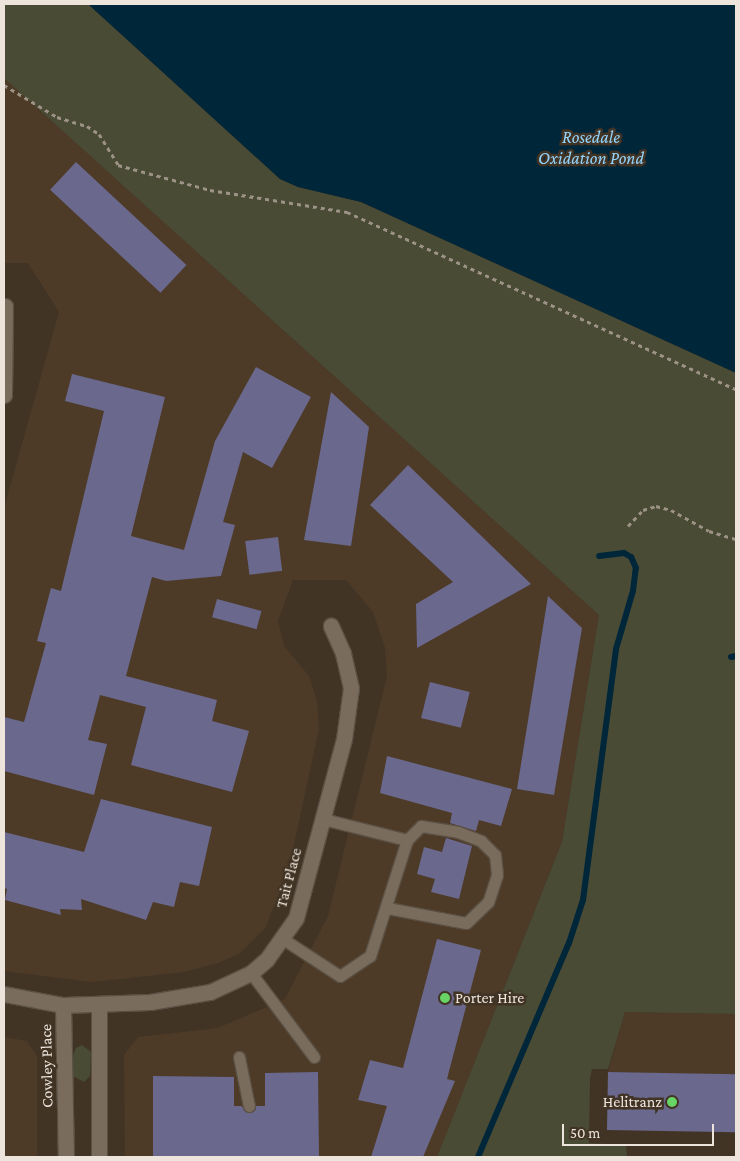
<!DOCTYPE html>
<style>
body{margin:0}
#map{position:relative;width:740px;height:1161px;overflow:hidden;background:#413425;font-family:"Crimson Pro",serif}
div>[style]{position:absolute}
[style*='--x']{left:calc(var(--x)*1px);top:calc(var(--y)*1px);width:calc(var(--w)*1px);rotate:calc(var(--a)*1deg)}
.built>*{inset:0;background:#4d3b27}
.green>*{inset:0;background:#494b35}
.water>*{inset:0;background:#00263a}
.stream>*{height:6px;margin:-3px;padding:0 3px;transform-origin:3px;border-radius:3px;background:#00263a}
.building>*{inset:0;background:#6a688d;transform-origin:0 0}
.path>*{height:3px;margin-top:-1.5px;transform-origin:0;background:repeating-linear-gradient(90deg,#9c9286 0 4px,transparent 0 8px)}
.roads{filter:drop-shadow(1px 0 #5a5044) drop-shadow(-1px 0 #5a5044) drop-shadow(0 1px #5a5044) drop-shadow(0 -1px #5a5044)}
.service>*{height:11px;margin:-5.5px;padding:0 5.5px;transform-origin:5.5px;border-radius:5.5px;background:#7a6c5c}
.minor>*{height:15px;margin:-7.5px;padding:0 7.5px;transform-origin:7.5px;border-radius:7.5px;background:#7a6c5c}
.dots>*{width:14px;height:14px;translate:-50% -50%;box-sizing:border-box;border:2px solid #413425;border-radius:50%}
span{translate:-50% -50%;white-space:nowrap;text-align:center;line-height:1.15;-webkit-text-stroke:5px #413425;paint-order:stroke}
.street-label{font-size:16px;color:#ede5dc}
.poi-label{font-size:16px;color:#ede5dc}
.left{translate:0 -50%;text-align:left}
.right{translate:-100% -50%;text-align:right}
.water-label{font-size:18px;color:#93d4fd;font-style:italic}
.frame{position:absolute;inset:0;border:5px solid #ede5dc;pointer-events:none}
.scale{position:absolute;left:562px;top:1124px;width:152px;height:22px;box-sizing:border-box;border:2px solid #ede5dc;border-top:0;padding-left:6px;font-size:15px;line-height:18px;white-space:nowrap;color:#ede5dc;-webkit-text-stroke:4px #413425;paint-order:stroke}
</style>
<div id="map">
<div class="built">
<i style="clip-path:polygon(4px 78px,599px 615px,562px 842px,437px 1157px,125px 1157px,124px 1055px,138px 1037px,218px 1028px,285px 999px,328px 916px,387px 676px,385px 648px,373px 612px,346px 580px,293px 580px,278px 621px,284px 646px,309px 676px,317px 701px,319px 729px,288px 872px,265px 928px,240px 953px,218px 963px,184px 972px,92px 982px,4px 971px,4px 508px,59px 312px,28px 263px,4px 263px)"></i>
<i style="clip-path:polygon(625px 1012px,736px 1014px,736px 1075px,608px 1072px)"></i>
<i style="clip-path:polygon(4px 1037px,27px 1041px,37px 1056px,37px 1157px,4px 1157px)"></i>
</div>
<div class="green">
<i style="clip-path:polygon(4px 4px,88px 4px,280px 179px,298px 187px,361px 202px,736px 373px,736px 1014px,625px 1012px,608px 1069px,592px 1069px,590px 1078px,589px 1143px,626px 1145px,627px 1157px,437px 1157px,562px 842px,599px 615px,4px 78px)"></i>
<i style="clip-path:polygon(82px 1045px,91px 1052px,90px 1076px,84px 1082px,73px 1076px,73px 1055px,76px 1048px)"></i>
</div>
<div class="water">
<i style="clip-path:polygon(88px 4px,736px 4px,736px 373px,361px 202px,298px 187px,280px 179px)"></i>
</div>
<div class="stream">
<i style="--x:731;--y:657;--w:5;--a:-11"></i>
<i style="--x:478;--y:1157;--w:233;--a:-67"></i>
<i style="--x:569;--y:943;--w:45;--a:-72"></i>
<i style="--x:583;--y:900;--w:253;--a:-82.5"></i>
<i style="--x:616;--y:649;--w:60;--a:-73.7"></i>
<i style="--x:633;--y:591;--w:23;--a:-83"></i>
<i style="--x:636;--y:568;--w:12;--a:-114"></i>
<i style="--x:631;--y:557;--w:8;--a:-150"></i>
<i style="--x:624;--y:553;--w:25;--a:173"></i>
</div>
<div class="building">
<i style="left:76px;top:162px;width:151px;height:38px;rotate:43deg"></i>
<i style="clip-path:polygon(256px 367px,311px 397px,272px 468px,243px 452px,223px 522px,235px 525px,221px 576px,166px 581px,152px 577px,126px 676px,217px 700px,212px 721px,249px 731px,232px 792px,131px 765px,146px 707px,100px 695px,88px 740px,107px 744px,94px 795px,4px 771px,4px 717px,24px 722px,46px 643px,37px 641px,51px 588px,61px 591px,104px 411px,65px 401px,72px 374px,165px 397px,131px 536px,184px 550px,215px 441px)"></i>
<i style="clip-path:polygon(331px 392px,369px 427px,351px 546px,304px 540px)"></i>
<i style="clip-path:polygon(408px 465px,531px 584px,417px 648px,416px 604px,453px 582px,370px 505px)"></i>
<i style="left:278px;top:537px;width:34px;height:33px;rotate:83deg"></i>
<i style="clip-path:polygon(548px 596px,582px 628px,554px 795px,517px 789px)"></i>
<i style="left:217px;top:599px;width:46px;height:19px;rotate:15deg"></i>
<i style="left:430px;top:682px;width:41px;height:37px;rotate:14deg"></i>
<i style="clip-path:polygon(387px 756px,512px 789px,501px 826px,479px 820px,476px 831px,450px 823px,452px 813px,380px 793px)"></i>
<i style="clip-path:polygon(101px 799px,212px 827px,199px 886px,180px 882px,174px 907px,153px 902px,146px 920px,81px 899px,82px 910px,60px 909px,61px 915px,5px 900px,7px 889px,4px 888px,4px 832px,84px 852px)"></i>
<i style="clip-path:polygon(446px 838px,472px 846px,459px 899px,431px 892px,435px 879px,417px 874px,424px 847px,442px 852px)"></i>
<i style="clip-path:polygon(437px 939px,481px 950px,447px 1079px,455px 1081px,423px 1157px,371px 1157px,387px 1106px,358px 1100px,370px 1060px,403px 1068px)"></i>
<i style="clip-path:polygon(318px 1072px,319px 1157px,153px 1157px,153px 1076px,234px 1077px,234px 1106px,241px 1106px,250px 1113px,256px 1106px,265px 1106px,265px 1073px)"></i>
<i style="left:608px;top:1072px;width:128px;height:58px;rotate:1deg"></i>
</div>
<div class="path">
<i style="--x:4;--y:85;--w:62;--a:31.1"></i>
<i style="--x:57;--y:117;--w:31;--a:17"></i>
<i style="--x:87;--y:126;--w:14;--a:34"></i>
<i style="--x:99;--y:134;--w:36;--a:58"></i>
<i style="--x:118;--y:165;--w:95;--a:15.2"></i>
<i style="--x:210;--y:190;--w:139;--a:9.1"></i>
<i style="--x:347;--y:212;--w:427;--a:24.5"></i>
<i style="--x:628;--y:526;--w:22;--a:-47"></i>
<i style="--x:643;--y:510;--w:14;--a:-17"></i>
<i style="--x:656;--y:506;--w:16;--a:15"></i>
<i style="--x:671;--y:510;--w:43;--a:28.9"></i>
<i style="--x:709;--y:531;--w:28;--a:17"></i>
</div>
<div class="roads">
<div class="service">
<i style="--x:323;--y:819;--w:87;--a:14"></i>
<i style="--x:283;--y:939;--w:68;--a:33"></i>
<i style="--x:340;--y:976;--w:36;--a:-34"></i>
<i style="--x:370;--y:956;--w:122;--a:-72.3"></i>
<i style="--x:407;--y:840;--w:20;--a:-45"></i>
<i style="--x:421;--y:826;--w:37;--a:9"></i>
<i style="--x:458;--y:832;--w:25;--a:21"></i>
<i style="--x:481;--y:841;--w:20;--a:45"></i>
<i style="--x:495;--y:855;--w:20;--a:84"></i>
<i style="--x:497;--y:875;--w:28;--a:108"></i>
<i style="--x:488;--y:902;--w:30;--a:136"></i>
<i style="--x:466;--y:923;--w:80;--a:-169.2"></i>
<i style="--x:251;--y:973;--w:105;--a:53.1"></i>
<i style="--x:239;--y:1057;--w:50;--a:78.5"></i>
</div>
<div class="minor">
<i style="--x:4;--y:395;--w:89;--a:-89.4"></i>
<i style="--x:4;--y:994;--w:60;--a:10.6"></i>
<i style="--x:63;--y:1005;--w:87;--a:-2"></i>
<i style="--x:150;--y:1002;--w:61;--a:-9.5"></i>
<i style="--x:210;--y:992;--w:45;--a:-24.9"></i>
<i style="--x:251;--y:973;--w:21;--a:-41"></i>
<i style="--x:267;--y:959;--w:50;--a:-54.7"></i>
<i style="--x:296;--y:918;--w:185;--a:-75"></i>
<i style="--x:344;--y:739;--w:51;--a:-82.2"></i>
<i style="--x:351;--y:688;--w:36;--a:-103"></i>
<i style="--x:343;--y:653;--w:30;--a:-114"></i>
<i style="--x:63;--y:1005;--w:152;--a:88.9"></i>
<i style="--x:99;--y:1005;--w:152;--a:90"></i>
</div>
</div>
<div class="dots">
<i style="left:445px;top:998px;background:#68d465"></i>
<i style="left:672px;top:1102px;background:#68d465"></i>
</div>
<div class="street-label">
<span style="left:289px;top:878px;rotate:-75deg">Tait Place</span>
<span style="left:47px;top:1066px;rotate:-91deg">Cowley Place</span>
</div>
<div class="poi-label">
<span class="left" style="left:455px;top:998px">Porter Hire</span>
<span class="right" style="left:662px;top:1102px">Helitranz</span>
</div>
<div class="water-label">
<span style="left:591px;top:148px">Rosedale<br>Oxidation Pond</span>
</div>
<div class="frame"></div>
<div class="scale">50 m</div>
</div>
